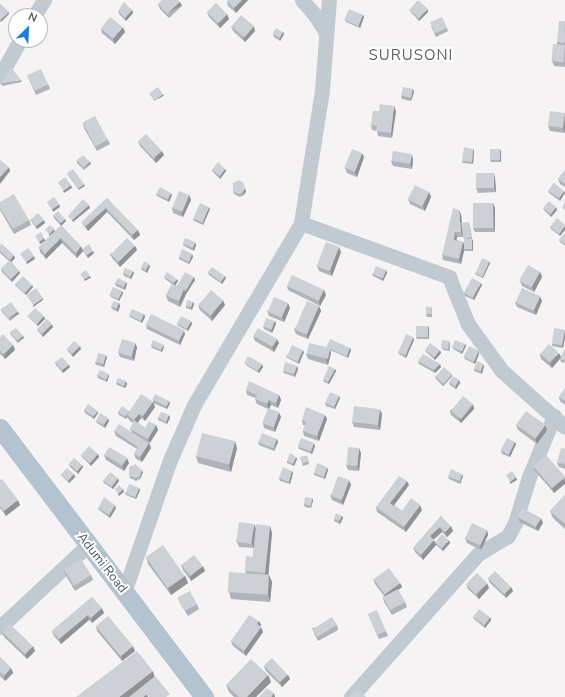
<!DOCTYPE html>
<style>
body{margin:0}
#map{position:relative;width:565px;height:697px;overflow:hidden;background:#f5f3f3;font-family:"Nunito Sans",sans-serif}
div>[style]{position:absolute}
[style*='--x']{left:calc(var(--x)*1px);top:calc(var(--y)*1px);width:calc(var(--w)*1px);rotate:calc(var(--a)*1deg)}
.minor>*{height:15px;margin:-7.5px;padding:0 7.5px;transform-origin:7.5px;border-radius:7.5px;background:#c1cad1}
.major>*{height:19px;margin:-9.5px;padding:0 9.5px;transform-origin:9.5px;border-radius:9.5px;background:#b3c3d0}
.wall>*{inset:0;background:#b0b3b7}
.shaded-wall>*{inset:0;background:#909295;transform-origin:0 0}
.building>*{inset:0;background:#cdd0d5;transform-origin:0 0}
span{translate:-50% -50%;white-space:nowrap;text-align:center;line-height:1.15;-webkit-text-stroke:4px #fff;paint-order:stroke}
.street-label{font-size:13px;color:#4a5760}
.quarter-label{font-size:15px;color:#5f6367;letter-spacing:1px}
.north{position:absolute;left:8px;top:8px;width:40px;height:40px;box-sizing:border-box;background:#fff;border:1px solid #b7bcbf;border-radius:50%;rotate:24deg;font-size:11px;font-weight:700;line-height:16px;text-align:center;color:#4a5760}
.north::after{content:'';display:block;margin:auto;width:14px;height:18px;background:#1d7ce5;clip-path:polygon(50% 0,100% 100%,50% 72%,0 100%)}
</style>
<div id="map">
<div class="minor">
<i style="--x:302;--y:0;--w:20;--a:49"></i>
<i style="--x:315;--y:15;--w:19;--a:58"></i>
<i style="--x:34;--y:16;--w:19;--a:-58"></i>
<i style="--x:0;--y:76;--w:41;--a:-60.9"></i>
<i style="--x:301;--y:223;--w:135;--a:-81"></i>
<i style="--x:322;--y:90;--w:90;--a:-85.6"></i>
<i style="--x:124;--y:592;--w:140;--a:-70.8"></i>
<i style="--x:170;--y:460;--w:60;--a:-66.4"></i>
<i style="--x:194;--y:405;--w:211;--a:-59.5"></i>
<i style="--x:301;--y:223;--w:158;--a:20"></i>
<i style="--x:449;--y:277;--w:51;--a:68"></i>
<i style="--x:468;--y:324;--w:58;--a:54.1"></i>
<i style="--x:502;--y:371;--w:84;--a:41.6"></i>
<i style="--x:0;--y:627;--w:120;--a:-43"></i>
<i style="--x:351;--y:697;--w:191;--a:-48.4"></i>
<i style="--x:478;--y:554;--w:35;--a:-31"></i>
<i style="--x:508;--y:536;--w:15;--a:-62"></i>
<i style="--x:515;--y:523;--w:48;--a:-73.1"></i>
<i style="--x:529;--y:477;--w:66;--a:-67.7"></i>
</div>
<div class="major">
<i style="--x:0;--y:428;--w:338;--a:52.8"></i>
</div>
<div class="wall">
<i style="clip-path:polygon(248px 0,236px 13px,228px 6px,227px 1px)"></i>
<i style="clip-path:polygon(180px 2px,182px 6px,169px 18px,160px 9px,158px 4px)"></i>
<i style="clip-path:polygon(409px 9px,428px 12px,419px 21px,410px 11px)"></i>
<i style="clip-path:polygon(132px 10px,133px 13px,126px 21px,119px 14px,118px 11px)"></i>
<i style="clip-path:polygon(207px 12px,227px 14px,229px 19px,220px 28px,209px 17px)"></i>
<i style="clip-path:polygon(363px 15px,364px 17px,360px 28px,346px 22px,345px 20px)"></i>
<i style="clip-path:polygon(565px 21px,565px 67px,554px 66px,552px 61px,557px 44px,557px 42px)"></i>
<i style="clip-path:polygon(231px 26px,255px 31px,245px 42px,233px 31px)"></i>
<i style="clip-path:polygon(431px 26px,447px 28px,448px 31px,436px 37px)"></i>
<i style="clip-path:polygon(101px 29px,125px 32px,115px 44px,102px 33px)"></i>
<i style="clip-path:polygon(283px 32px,284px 34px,280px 41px,274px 37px,273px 34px)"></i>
<i style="clip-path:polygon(27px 75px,48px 84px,50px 89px,36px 95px)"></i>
<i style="clip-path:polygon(21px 80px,22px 82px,2px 86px,1px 83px)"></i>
<i style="clip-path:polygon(413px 89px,414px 92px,411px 101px,402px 99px,401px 96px)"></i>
<i style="clip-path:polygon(379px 111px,396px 111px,392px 138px,378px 136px,377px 131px,372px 130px,371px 125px)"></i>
<i style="clip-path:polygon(565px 113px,565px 133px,550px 131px,548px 126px)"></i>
<i style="clip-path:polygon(83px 123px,108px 140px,110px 144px,97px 151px,84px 128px)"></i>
<i style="clip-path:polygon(138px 141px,164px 155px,156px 163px,140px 146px)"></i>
<i style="clip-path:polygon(474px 151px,473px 164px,463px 163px,462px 161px)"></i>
<i style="clip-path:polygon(501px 151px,501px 162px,491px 162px,490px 160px)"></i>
<i style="clip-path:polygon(364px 157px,357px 177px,347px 173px,345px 168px)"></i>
<i style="clip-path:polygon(413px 159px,412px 169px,393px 166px,391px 161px)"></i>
<i style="clip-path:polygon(77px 160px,90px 162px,91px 164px,84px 170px,77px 163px)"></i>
<i style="clip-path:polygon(225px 169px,226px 171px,220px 179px,213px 172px,212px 170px)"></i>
<i style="clip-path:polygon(565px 170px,565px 187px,560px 184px,558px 179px)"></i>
<i style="clip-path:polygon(67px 173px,85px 186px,79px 190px,68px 175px)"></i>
<i style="clip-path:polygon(495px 178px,496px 192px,478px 193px,476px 188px)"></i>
<i style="clip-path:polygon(554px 183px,560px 201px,549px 193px,548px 191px)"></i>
<i style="clip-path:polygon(246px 191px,244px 195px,240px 197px,234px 194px,233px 192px)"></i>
<i style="clip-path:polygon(429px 192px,431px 197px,425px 211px,410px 204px,408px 199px)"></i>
<i style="clip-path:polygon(156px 194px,172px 195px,169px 202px,157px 196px)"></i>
<i style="clip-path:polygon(189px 195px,191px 200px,183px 217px,173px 213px,172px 208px)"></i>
<i style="clip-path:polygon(107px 198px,140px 235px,134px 240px,107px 212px,88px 231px,84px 226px,82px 222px)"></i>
<i style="clip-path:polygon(0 202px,29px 220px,31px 225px,14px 234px,0 210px)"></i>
<i style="clip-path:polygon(493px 203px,495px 208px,495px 232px,475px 232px,473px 228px)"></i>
<i style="clip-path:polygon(543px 208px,557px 210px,551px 217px,544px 210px)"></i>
<i style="clip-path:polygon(210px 209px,203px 225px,194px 221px,193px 219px)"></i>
<i style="clip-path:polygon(evenodd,461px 214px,462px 223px,470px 225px,472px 239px,473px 241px,473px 251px,465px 251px,464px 249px,461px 264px,443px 260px,442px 255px,461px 214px,462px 230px,464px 239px,464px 244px,463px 242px,456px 240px,457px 237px,463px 237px,462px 230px)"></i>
<i style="clip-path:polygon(53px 215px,65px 219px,66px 221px,61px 225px,82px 249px,94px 253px,88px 258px,83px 251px,77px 258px,62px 243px,46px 259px,40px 252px,39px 247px,61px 226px,54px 218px)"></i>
<i style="clip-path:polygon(30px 219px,45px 223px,37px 229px,31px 221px)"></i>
<i style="clip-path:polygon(565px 225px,560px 236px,551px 229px,550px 227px)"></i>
<i style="clip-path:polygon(565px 233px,565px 246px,560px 242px,559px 240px)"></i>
<i style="clip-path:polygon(183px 244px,196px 245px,194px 251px,184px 246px)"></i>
<i style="clip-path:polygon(0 246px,15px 258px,11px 262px,19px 271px,20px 273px,12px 282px,2px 272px,1px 269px,9px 261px,0 253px)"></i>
<i style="clip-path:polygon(135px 246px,137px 250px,120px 267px,112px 258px,110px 254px)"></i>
<i style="clip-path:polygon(341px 252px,332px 276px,319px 271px,317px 266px)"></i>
<i style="clip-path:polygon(192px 254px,193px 257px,189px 264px,179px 259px,179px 257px)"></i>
<i style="clip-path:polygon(490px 263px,483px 278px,476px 275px,475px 273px)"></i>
<i style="clip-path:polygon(150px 266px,147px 273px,142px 270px,141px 268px)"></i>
<i style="clip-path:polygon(386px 270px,387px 273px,383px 281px,373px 276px,372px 274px)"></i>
<i style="clip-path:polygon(208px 272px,226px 278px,222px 284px,209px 275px)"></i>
<i style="clip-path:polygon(540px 272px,542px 277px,534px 292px,522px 286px,520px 281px)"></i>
<i style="clip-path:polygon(123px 273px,134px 273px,131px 279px,124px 276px)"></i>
<i style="clip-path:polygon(164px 277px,178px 281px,175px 285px,177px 286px,194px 277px,195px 280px,186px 294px,180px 307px,168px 301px,166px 296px,172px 284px,165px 279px)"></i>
<i style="clip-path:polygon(115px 283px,127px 284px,125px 290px,116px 286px)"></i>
<i style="clip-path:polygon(15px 284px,32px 285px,33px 287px,26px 295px,16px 286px)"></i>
<i style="clip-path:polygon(482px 285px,474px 300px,465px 296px,464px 293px)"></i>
<i style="clip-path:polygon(287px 286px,324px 290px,326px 295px,320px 306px,288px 290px)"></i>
<i style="clip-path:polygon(122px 291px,123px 293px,119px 301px,111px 297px,110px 295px)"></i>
<i style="clip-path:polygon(542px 301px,536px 315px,517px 307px,515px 302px)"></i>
<i style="clip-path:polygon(193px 302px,194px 304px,192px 310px,186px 308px,186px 306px)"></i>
<i style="clip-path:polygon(119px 303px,120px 306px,118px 312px,112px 309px,111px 307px)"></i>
<i style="clip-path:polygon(198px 305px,225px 305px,212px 321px,200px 310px)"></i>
<i style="clip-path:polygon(319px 306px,321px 311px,308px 339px,296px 334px,294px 329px)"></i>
<i style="clip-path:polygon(431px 307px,432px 309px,432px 317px,427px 317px,426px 314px)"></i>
<i style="clip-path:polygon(290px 308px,284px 322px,269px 316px,267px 311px)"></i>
<i style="clip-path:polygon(1px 309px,18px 312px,19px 314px,10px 321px,2px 312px)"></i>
<i style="clip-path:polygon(144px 314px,145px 317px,142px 323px,130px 317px,129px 315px)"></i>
<i style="clip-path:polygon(28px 316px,45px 319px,38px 326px,29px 318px)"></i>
<i style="clip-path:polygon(275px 321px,276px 324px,272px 333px,264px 329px,263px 327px)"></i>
<i style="clip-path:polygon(177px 324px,192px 324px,188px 331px,178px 326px)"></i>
<i style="clip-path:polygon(146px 325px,185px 334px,180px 345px,147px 329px)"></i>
<i style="clip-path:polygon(53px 327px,43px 337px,38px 331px,37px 329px)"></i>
<i style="clip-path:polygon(429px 328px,429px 339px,417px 339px,416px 337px)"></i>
<i style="clip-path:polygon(565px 330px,565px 338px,563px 348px,552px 346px,552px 344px)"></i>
<i style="clip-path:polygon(10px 332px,23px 336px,24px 338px,18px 343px,11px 335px)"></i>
<i style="clip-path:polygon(253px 336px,279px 343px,274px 352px,255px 341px)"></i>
<i style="clip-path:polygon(0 337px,13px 345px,15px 350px,5px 359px,0 354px)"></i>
<i style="clip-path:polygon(414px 340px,406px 358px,399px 354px,398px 352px)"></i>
<i style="clip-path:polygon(449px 341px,450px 343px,450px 351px,443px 350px,442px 348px)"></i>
<i style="clip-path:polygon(465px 344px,466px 346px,462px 354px,453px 349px,452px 347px)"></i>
<i style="clip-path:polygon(151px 345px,164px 347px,162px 352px,152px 348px)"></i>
<i style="clip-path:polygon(137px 347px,134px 361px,120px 357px,118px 352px)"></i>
<i style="clip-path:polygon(327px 347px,350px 348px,351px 350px,348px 358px,330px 350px,331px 353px,328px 365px,308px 359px,306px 354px,327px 348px)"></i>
<i style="clip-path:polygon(67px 349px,81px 349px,73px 357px,68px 351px)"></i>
<i style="clip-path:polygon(425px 350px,441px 353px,435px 360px,426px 352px)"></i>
<i style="clip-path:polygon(565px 350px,565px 363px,561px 362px,560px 359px,561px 358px,552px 368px,541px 359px,540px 354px,561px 357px)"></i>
<i style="clip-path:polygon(479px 351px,479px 354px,475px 364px,465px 359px,464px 357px)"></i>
<i style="clip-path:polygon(304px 352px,299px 364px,287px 358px,286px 356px)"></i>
<i style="clip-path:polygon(107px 357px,104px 367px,96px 365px,95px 362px)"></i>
<i style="clip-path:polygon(418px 361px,441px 367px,435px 373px,419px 364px)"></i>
<i style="clip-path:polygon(55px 362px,69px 365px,70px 367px,63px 373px,56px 365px)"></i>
<i style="clip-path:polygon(245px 363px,263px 367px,259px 373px,246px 365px)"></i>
<i style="clip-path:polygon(297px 366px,298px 369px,295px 377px,284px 373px,283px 371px)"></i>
<i style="clip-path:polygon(484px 366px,482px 374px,474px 371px,474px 369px)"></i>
<i style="clip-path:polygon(335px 369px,336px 371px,329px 384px,324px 382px,323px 380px)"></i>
<i style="clip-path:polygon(109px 374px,109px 376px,107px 382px,98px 378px,97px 375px)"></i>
<i style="clip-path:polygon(452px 374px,452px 376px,443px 386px,436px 379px,435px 376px)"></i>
<i style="clip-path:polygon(459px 380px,460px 383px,456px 389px,450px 385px,449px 382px)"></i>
<i style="clip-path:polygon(116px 382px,127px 384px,125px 388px,117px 385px)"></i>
<i style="clip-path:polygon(565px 388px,565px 405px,560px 401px,559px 397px)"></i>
<i style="clip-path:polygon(246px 390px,279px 395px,281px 400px,278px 408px,271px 405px,269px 408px,281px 417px,275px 432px,264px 428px,263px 423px,268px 409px,257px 404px,255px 399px,256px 398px,247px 395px)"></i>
<i style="clip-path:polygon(340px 398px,335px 409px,326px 406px,325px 403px)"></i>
<i style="clip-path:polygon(153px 400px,169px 401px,170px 403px,167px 409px,153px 403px)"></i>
<i style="clip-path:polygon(153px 402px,155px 407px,145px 421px,141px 418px,138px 423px,145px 428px,156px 425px,158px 430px,149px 443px,151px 448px,142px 462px,136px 459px,134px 454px,137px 449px,116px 436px,114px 431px,132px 432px,130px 429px,133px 423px,129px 420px,127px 417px,126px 419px,119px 415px,118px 412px,129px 411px,129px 412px)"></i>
<i style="clip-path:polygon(473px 404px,474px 409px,461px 423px,451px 415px,450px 410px)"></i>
<i style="clip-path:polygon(84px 410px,98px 413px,94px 419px,85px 413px)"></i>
<i style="clip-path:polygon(382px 414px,380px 430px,354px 427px,352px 422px)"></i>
<i style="clip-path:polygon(169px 415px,170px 418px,167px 424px,158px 420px,158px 418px)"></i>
<i style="clip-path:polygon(325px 415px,327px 419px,319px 441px,304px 436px,303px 431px,305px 425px,303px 425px,302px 420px)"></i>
<i style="clip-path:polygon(96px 421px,109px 421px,105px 428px,97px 423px)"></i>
<i style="clip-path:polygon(516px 425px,547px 430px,537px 444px,518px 430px)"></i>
<i style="clip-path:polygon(277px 439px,278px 442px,274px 451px,259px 445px,258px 442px)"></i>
<i style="clip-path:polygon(515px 442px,516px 444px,510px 457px,502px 454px,501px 451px)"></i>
<i style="clip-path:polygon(298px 446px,315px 446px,312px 454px,299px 449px)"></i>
<i style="clip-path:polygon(237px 448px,231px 472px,198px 463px,196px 456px)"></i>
<i style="clip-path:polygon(565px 449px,565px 469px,559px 467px,557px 463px)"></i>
<i style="clip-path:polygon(361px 453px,359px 471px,348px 470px,346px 465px)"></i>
<i style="clip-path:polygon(98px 454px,99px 457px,91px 466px,82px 457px,81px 455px)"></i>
<i style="clip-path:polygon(104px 455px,129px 463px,124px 471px,106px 460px)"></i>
<i style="clip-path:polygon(307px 456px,309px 464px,303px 466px,300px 457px)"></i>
<i style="clip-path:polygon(297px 459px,294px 466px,287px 463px,287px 461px)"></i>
<i style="clip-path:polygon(69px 464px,83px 467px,78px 474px,70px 467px)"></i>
<i style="clip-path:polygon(533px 466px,565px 477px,554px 493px,534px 470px)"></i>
<i style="clip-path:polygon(328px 470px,325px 479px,314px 475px,314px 473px)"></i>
<i style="clip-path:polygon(292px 471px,293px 473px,290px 484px,280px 481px,279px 478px)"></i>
<i style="clip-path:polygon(143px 472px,140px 479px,136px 481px,130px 478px,129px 476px)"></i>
<i style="clip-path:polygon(61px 474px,74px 474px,75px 477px,69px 483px,62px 476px)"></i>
<i style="clip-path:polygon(463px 476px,460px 484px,449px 479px,448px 477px)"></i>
<i style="clip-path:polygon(0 480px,20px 505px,6px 516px,0 508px)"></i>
<i style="clip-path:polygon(103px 480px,119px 481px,113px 489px,104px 483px)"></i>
<i style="clip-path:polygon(351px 485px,343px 505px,332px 500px,330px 495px)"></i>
<i style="clip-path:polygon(409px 485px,394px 505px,402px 511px,422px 510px,406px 532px,377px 512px,376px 507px)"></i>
<i style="clip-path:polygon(139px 488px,140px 490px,136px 499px,126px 495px,125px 493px)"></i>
<i style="clip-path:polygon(565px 495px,565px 529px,553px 518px,550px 511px)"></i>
<i style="clip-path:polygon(313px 500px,311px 508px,305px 507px,304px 504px)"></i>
<i style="clip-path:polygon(98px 508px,116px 508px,110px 518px,99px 510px)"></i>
<i style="clip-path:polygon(342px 516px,343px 518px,340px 524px,334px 521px,334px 519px)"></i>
<i style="clip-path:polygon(441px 516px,453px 531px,447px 537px,442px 532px,433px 540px,435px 543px,450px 543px,443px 551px,436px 545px,423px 560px,415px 552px,413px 548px)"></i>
<i style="clip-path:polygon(518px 517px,543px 523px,538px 531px,519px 522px)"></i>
<i style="clip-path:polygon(270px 526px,272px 533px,268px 575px,269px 575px,272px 582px,270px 602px,231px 599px,229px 592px,246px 573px,245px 571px,253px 557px,254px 548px,239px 547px,237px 542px,256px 528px)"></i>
<i style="clip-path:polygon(487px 530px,488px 535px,481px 550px,467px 543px,465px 538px)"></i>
<i style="clip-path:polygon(146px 557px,185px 576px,188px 583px,171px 595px,148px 564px)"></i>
<i style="clip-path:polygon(181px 565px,205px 571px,191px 581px,183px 570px)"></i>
<i style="clip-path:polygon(64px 569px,91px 575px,93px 580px,75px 591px,65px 574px)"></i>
<i style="clip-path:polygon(488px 578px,511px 587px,513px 591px,506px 598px,490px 583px)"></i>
<i style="clip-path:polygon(373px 579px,400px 583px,402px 587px,398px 590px,405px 602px,407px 607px,392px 615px,384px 602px,383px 597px,384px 596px,375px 584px)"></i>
<i style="clip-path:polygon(466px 584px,489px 588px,479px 599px,468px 589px)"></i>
<i style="clip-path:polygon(92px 597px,104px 613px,92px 623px,89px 620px,61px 644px,54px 636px,52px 631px)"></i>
<i style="clip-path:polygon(178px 598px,197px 604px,199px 609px,188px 616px,180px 603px)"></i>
<i style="clip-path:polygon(368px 614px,386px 631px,388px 636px,379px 639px)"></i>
<i style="clip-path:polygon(473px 617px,490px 617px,491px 620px,485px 628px,474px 619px)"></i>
<i style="clip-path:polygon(259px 621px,261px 625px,260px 627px,263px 632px,246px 656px,233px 646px,231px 641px)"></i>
<i style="clip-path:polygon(337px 625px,338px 630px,318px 641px,314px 633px,312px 628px)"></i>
<i style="clip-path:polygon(96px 626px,135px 651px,122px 661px,97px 631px)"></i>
<i style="clip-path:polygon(2px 632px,35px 651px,27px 659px,4px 637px)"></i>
<i style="clip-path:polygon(0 657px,11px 668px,13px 673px,5px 681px,0 676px)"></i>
<i style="clip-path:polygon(264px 666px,288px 675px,290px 679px,282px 687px,266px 671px)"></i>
<i style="clip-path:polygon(268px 675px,271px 682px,256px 697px,234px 697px,229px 692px,226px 685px)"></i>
</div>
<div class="shaded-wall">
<i style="clip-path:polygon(242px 0,248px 0,236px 13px,234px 8px)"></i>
<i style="left:180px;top:2px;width:4px;height:18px;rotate:63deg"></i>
<i style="clip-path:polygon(428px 9px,428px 12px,419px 21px,419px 18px)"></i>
<i style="clip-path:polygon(132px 10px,133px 13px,126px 21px,125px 18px)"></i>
<i style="clip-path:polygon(9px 12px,9px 14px,1px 22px,0 20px)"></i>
<i style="clip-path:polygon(227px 14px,229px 19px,220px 28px,218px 23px)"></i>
<i style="clip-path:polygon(363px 15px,364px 17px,360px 28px,359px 25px)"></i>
<i style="clip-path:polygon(254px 26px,255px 31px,245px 42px,243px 37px)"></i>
<i style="clip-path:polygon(123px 27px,125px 32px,115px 44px,113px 39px)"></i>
<i style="clip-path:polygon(283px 32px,284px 34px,280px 41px,280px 38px)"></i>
<i style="clip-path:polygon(413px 89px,414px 92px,411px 101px,411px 98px)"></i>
<i style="left:163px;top:94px;width:2px;height:11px;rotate:63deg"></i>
<i style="clip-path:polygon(394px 106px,396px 111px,392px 138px,391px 133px)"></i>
<i style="clip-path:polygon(565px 116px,565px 133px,563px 128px)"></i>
<i style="clip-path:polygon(473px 149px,474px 151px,473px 164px,472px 162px)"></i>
<i style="clip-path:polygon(500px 149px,501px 151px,501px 162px,500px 160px)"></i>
<i style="clip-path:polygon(162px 151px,164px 155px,156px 163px,154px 158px)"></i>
<i style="clip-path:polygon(362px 153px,364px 157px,357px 177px,355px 172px)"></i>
<i style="clip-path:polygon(412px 154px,413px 159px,412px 169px,410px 164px)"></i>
<i style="left:90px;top:162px;width:2px;height:9px;rotate:63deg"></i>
<i style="clip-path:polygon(9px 167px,10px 171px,0 184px,0 177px)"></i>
<i style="clip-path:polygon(225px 169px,226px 171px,220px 179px,220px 176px)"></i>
<i style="clip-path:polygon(494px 173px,495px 178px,496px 192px,494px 188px)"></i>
<i style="left:84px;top:184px;width:2px;height:7px;rotate:63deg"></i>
<i style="clip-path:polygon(71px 185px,72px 188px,64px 193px,63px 191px)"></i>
<i style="clip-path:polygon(245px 188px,246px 191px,244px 195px,243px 192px)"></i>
<i style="clip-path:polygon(564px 191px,565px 193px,560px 201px,559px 198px)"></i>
<i style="clip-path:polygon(429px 192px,431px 197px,425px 211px,423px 206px)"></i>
<i style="clip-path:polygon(171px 193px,172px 195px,169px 202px,168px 199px)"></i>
<i style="clip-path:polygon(189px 195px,191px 200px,183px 217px,181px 212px)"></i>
<i style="clip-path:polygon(493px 203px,495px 208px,495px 232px,494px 228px)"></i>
<i style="clip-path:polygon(59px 204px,60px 207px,53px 212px,52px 209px)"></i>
<i style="clip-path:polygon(89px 205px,90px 208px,73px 222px,72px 220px)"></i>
<i style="clip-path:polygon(209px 207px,210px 209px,203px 225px,203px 223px)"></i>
<i style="clip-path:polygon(556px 207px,557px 210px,551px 217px,551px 214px)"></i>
<i style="clip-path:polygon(106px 208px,107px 212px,88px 231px,86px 226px)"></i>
<i style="clip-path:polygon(459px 210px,461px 214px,463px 237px,461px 232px)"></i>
<i style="clip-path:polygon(65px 219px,66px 221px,61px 226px,60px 223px)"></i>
<i style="clip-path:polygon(44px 220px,45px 223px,37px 229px,36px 226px)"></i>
<i style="clip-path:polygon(565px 226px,565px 230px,560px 236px,559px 234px)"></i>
<i style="clip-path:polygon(54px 229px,55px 232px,49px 236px,49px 234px)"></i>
<i style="clip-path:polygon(138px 230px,140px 235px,134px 240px,132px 235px)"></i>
<i style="clip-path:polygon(455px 232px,457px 237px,456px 244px,454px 240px)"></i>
<i style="clip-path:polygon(44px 238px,45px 241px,40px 244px,39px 242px)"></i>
<i style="clip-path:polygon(61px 238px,62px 243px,46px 259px,45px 254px)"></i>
<i style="clip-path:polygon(472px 239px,473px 241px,473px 251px,472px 249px)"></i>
<i style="clip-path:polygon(195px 242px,196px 245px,194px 251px,193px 248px)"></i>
<i style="clip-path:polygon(463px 242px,465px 247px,461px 264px,459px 259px)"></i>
<i style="clip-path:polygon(81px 246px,83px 251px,77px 258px,76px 253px)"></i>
<i style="clip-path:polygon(135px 246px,137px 250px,120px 267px,118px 262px)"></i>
<i style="clip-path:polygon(339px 247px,341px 252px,332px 276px,330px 271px)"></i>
<i style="clip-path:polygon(93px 251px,94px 253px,88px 258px,87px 255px)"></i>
<i style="clip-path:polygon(192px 254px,193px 257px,189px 264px,189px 262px)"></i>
<i style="clip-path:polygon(14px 255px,15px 258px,11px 263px,10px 260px)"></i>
<i style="clip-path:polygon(34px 256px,35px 259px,27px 264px,26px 262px)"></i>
<i style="clip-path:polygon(489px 261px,490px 263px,483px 278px,482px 276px)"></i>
<i style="clip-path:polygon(149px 264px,150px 266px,147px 273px,146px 270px)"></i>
<i style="clip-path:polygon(386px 270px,387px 273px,383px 281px,382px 278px)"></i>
<i style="clip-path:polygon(19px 271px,20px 273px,12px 282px,11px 279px)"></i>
<i style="clip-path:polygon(133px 271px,134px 273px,131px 279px,130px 277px)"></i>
<i style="clip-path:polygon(540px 272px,542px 277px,534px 292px,532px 287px)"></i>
<i style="left:90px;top:276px;width:2px;height:7px;rotate:63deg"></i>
<i style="clip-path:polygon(225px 276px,226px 278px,222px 284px,221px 282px)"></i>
<i style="clip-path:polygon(194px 277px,195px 280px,186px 294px,180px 307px,179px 302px,184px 289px)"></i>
<i style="clip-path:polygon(177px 279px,178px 281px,175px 286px,174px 283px)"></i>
<i style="clip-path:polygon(126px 282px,127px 284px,125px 290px,124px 287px)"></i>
<i style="clip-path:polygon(481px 283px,482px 285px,474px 300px,473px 298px)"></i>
<i style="clip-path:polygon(32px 285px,33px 287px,26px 295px,25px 293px)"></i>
<i style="clip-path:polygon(324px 290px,326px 295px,320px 306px,319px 301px)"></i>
<i style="clip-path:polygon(122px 291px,123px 293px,119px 301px,118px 299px)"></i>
<i style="clip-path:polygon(540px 296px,542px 301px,536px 315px,534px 310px)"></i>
<i style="clip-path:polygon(43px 298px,43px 300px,33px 307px,33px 305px)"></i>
<i style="clip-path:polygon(223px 300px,225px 305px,212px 321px,211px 316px)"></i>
<i style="clip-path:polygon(193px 302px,194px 304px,192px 310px,191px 307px)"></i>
<i style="clip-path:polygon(119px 303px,120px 306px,118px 312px,117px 309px)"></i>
<i style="clip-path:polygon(288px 303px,290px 308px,284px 322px,282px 317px)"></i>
<i style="clip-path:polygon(319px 306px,321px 311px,308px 339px,306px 334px)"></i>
<i style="left:18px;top:312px;width:2px;height:11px;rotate:63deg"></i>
<i style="clip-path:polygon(144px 314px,145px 317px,142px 323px,141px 321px)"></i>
<i style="clip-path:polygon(44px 316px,45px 319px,38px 326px,37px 324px)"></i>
<i style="clip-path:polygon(191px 321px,192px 324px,188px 331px,187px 329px)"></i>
<i style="clip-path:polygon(275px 321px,276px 324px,272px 333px,271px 330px)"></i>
<i style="clip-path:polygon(52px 324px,53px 327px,43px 337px,42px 334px)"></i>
<i style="clip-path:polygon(428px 326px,429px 328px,429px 339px,428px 336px)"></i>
<i style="clip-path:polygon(184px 330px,185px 334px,180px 345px,179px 340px)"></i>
<i style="clip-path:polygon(565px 331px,565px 338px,563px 348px,562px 345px)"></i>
<i style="left:23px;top:336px;width:2px;height:8px;rotate:63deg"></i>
<i style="clip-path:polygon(413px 337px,414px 340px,406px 358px,405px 355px)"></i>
<i style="clip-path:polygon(277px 339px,279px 343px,274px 352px,272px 347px)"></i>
<i style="clip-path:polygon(135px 343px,137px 347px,134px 361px,132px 356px)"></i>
<i style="clip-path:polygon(465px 344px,466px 346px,462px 354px,461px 351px)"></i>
<i style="clip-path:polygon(13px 345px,15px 350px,5px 359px,4px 354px)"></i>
<i style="clip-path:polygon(164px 345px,164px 347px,162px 352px,161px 350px)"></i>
<i style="clip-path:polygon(80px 346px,81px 349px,73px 357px,72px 354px)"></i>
<i style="clip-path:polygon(330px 348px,331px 353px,328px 365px,326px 360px)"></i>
<i style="clip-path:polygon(350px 348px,351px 350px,348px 358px,347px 355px)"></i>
<i style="clip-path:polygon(303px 350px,304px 352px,299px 364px,298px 361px)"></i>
<i style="clip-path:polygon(440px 350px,441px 353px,435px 360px,434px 357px)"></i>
<i style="clip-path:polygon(479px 351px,479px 354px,475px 364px,474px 362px)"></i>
<i style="clip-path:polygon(559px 353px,561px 357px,552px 368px,550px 363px)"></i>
<i style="clip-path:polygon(106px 355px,107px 357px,104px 367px,103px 365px)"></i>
<i style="clip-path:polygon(262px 364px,263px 367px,259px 373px,258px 371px)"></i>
<i style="clip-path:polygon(440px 364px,441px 367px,435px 373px,434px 370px)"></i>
<i style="clip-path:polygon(483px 364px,484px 366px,482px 374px,481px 371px)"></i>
<i style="clip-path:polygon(69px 365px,70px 367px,63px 373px,62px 370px)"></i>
<i style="clip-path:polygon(297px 366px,298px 369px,295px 377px,294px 374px)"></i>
<i style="clip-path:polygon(335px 369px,336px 371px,329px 384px,328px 382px)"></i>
<i style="clip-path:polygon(109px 374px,109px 376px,107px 382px,106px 380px)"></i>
<i style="clip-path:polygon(452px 374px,452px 376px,443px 386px,443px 383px)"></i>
<i style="clip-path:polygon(459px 380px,460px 383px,456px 389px,455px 387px)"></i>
<i style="clip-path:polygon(126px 381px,127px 384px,125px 388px,124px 386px)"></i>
<i style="clip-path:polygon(279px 395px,281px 400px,278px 408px,276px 403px)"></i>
<i style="clip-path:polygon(339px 396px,340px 398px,335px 409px,334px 407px)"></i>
<i style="clip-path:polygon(269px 400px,271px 405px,269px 409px,267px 404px)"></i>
<i style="clip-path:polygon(169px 401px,170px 403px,167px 409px,166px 407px)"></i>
<i style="clip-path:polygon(153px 402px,155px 407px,145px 421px,143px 416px)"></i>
<i style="clip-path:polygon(473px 404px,474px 409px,461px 423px,459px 419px)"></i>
<i style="clip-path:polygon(380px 409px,382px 414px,380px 430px,378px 425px)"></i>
<i style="clip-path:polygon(98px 411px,98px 413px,94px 419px,93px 417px)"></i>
<i style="clip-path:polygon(129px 411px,130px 413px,127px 415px,127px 417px,126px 419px,125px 417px)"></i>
<i style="clip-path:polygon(279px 412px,281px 417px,275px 432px,274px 427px)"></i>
<i style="clip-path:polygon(139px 414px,141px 418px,136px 425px,134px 420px)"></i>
<i style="clip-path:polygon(169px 415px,170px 418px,167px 424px,166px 422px)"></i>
<i style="clip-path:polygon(325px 415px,327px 419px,319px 441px,317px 436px)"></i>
<i style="clip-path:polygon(108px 418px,109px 421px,105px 428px,104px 425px)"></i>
<i style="clip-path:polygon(156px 425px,158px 430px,150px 443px,148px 439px)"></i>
<i style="clip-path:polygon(545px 425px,547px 430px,537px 444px,535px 439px)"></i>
<i style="clip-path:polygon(277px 439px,278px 442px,274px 451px,274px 449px)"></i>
<i style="clip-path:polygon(235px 441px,237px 448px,231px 472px,229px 465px)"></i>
<i style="clip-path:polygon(515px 442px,516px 444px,510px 457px,509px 455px)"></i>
<i style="clip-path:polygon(149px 443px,151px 448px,142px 462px,140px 457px)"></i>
<i style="clip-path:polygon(314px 443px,315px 446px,312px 454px,311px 452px)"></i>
<i style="clip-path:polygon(359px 448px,361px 453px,359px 471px,357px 466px)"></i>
<i style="clip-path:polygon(98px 454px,99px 457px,91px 466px,90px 463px)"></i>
<i style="clip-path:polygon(296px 457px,297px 459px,294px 466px,293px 464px)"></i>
<i style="clip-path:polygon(127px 458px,129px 463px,124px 471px,122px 466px)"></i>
<i style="clip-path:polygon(82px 465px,83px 467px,78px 474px,77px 471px)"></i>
<i style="clip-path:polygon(327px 467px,328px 470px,325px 479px,324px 477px)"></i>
<i style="clip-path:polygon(142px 470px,143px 472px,140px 479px,140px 476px)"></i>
<i style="clip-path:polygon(292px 471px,293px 473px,290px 484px,289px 482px)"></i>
<i style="clip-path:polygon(74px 474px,75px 477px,69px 483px,68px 481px)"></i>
<i style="clip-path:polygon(462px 474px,463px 476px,460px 484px,460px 481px)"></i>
<i style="clip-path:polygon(516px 477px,517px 480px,510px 484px,510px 482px)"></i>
<i style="clip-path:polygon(118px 478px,119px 481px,113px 489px,112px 487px)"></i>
<i style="clip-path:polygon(565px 478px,565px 484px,554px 493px,552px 488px)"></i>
<i style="clip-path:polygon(349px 480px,351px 485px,343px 505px,341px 500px)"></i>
<i style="clip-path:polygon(407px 481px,409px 485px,392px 508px,390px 503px)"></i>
<i style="clip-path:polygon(139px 488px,140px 490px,136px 499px,135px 497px)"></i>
<i style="clip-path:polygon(123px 489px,124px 492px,119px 496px,118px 494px)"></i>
<i style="clip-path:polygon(312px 498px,313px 500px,311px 508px,311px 506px)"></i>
<i style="clip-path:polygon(18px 500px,20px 505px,6px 516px,4px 511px)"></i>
<i style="clip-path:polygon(115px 505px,116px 508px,110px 518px,109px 515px)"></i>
<i style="clip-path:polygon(420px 505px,422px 510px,406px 532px,404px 527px)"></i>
<i style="clip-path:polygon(342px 516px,343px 518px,340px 524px,339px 521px)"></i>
<i style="clip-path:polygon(541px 518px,543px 523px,538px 531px,536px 527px)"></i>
<i style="clip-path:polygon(254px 524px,256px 528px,254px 548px,252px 543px)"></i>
<i style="clip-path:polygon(270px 526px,272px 533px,268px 580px,265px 573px)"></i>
<i style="clip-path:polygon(451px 526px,453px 531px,447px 537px,445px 532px)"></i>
<i style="clip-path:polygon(440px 527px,442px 532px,432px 541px,430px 536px)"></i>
<i style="clip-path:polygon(487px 530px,488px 535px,481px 550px,480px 545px)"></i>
<i style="clip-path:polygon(434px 540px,436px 545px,423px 560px,421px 555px)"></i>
<i style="clip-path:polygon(449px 540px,450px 543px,443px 551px,442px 549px)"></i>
<i style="clip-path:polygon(203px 566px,205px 571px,191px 581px,190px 576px)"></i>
<i style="clip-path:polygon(269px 575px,272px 582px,270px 602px,268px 595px)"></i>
<i style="clip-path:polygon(185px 576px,188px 583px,171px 595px,168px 588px)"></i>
<i style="clip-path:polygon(400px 583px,402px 587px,386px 599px,384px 594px)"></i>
<i style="clip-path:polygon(487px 583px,489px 588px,479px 599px,477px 595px)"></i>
<i style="clip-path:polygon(511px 587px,513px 591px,506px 598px,505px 594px)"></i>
<i style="clip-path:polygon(102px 608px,104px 613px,92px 623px,91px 618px)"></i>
<i style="clip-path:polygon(88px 615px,89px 620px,61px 644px,59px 639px)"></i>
<i style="clip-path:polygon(490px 617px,491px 620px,485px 628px,484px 625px)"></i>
<i style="clip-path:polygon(259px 621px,261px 625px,259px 629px,257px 624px)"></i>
<i style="clip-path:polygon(261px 627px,263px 632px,246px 656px,244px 651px)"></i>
<i style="clip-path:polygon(33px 646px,35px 651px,27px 659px,25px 654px)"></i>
<i style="clip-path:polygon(133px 646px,135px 651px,122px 661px,121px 656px)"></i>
<i style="clip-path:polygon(11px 668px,13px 673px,5px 681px,4px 676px)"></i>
<i style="clip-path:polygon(153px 671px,155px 678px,131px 697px,119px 697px)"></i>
<i style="clip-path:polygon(268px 675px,271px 682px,256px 697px,247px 697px)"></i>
<i style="clip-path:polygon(288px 675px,290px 679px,282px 687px,280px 682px)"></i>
<i style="clip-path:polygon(274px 693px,275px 697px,271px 697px)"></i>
<i style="clip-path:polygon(147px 694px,148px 697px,143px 697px)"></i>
</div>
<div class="building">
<i style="clip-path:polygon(162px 0,178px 0,180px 2px,167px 14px,158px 4px)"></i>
<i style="clip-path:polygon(228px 0,242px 0,234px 8px,227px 1px)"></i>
<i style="left:418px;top:0;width:13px;height:13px;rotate:42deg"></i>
<i style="clip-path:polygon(124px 2px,132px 10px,125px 18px,118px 11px)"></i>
<i style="left:216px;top:3px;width:16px;height:13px;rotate:45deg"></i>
<i style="clip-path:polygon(0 4px,1px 4px,9px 12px,0 20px)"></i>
<i style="left:349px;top:9px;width:15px;height:12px;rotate:23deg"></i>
<i style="left:241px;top:15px;width:17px;height:15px;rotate:40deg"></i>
<i style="left:110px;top:17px;width:16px;height:15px;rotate:38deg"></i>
<i style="left:442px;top:17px;width:12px;height:13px;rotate:66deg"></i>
<i style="clip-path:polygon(559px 21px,565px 21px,564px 43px,557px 42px)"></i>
<i style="left:276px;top:28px;width:8px;height:7px;rotate:30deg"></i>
<i style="clip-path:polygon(565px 30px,565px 42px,563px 42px)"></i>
<i style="left:553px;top:44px;width:12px;height:17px;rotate:5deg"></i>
<i style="clip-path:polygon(11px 67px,21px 80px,1px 83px)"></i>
<i style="left:41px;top:69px;width:17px;height:15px;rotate:65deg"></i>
<i style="left:158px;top:87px;width:9px;height:11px;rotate:54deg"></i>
<i style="left:403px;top:87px;width:10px;height:9px;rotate:11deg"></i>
<i style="clip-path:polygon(380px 104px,394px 106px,391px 133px,376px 131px,377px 126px,371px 125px,373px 111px,379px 111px)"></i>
<i style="left:550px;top:111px;width:15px;height:15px;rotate:8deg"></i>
<i style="left:95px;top:116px;width:27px;height:14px;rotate:62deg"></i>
<i style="left:146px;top:134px;width:23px;height:11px;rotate:47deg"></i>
<i style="clip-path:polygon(464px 147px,473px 149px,472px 162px,462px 161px)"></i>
<i style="left:352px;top:149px;width:11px;height:20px;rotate:22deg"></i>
<i style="left:490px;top:149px;width:10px;height:11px"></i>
<i style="left:393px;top:151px;width:19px;height:10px;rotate:9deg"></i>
<i style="clip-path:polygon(83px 155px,90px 162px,83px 168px,77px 160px)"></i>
<i style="clip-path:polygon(0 160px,9px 167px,0 177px)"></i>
<i style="clip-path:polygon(218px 162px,225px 169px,220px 176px,212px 170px)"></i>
<i style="left:73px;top:169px;width:19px;height:7px;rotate:54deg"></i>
<i style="clip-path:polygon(565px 170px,565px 184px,558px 179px)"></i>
<i style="left:494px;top:173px;width:15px;height:18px;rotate:90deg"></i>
<i style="left:65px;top:177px;width:10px;height:9px;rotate:53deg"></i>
<i style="clip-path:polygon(239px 180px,243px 182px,245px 188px,243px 192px,239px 194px,233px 192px,233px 183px)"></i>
<i style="clip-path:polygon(554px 183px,564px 191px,559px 198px,548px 191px)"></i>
<i style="left:415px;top:185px;width:16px;height:16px;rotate:27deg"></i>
<i style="clip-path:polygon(160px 187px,171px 193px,168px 199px,156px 194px)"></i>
<i style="left:179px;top:191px;width:11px;height:18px;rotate:22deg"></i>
<i style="clip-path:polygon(14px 194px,29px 220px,13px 229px,0 208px,0 202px)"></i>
<i style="left:54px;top:197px;width:9px;height:9px;rotate:54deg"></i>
<i style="clip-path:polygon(107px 198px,138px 230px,132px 235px,106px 208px,86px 226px,82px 222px)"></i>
<i style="clip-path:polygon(83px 199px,89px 205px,72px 220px,68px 216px)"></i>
<i style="clip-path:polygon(549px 201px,556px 207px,551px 214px,543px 208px)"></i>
<i style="clip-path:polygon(565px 202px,565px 210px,562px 208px)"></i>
<i style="left:200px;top:203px;width:10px;height:17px;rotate:24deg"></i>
<i style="left:473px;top:203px;width:20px;height:25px"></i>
<i style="clip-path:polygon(453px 208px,459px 210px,461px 232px,455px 232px,454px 240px,463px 242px,459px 259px,442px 255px)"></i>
<i style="left:58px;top:211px;width:11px;height:6px;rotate:49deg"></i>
<i style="left:38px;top:213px;width:9px;height:10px;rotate:49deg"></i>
<i style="clip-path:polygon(557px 218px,565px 225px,565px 226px,559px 234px,550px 227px)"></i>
<i style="clip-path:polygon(469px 222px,471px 237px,464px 239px,461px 223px)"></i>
<i style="left:50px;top:225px;width:6px;height:7px;rotate:45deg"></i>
<i style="clip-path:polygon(61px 225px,81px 246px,76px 253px,61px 238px,45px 254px,39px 247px)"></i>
<i style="clip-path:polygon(41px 232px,44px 238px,39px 242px,35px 236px)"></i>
<i style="clip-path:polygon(565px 233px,565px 244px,559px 240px)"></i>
<i style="left:127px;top:238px;width:11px;height:23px;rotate:45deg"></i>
<i style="left:185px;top:238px;width:11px;height:6px;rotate:22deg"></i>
<i style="left:464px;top:239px;width:8px;height:10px"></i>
<i style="left:326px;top:242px;width:14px;height:26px;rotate:21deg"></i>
<i style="clip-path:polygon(1px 243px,14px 255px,10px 260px,19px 271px,11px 279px,1px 269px,10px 260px,0 251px,0 246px)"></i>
<i style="clip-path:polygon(89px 244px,93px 251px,87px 255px,82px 249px)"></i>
<i style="left:28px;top:248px;width:10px;height:10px;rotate:53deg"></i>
<i style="clip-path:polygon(182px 249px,192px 254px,189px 262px,179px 257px)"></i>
<i style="left:482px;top:258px;width:8px;height:17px;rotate:23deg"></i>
<i style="clip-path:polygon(144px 261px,149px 264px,146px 270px,141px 268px)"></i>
<i style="left:528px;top:265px;width:14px;height:18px;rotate:30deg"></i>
<i style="left:376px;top:266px;width:11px;height:9px;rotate:22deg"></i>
<i style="clip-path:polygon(212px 267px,225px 276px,221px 282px,208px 272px)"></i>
<i style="clip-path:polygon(125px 268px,133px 271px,130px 277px,123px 273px)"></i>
<i style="left:86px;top:270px;width:7px;height:7px;rotate:56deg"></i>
<i style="clip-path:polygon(167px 272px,177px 279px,174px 283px,164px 277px)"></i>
<i style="clip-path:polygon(185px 272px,194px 277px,185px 292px,184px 289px,177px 286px)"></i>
<i style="left:292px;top:275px;width:35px;height:12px;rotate:25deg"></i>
<i style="left:23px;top:276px;width:13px;height:11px;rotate:45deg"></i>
<i style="clip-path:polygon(118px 278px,126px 282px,124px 287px,115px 283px)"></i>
<i style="left:472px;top:278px;width:10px;height:17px;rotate:29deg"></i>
<i style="left:172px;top:284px;width:13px;height:13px;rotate:23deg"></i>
<i style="left:113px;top:287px;width:10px;height:9px;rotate:24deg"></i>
<i style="left:36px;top:288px;width:12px;height:12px;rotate:55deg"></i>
<i style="left:522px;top:288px;width:20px;height:16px;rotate:24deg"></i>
<i style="left:211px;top:290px;width:16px;height:20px;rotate:40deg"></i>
<i style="left:274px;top:297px;width:15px;height:16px;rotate:23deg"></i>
<i style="clip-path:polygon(187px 300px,193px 302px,191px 307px,186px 306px)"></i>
<i style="left:113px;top:301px;width:6px;height:6px;rotate:18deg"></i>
<i style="left:307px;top:301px;width:13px;height:31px;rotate:23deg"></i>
<i style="left:11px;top:302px;width:12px;height:12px;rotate:55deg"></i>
<i style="clip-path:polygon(426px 307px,431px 307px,432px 314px,426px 314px)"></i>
<i style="left:35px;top:308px;width:12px;height:11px;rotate:42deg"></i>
<i style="clip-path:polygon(132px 309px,144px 314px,141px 321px,129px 315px)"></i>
<i style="left:151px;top:314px;width:37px;height:12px;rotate:26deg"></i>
<i style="left:181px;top:316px;width:11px;height:9px;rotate:27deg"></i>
<i style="left:266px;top:318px;width:9px;height:9px;rotate:18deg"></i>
<i style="left:47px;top:319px;width:7px;height:14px;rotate:45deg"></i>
<i style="left:416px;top:326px;width:12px;height:11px"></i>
<i style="clip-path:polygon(16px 328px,23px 336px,17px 341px,10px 332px)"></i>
<i style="left:258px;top:328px;width:22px;height:9px;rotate:30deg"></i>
<i style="clip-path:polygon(554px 328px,565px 330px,562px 345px,552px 344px)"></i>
<i style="clip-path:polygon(3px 334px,13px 345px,4px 354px,0 351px,0 337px)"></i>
<i style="left:406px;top:334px;width:8px;height:20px;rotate:23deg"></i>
<i style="left:122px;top:339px;width:14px;height:14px;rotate:17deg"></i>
<i style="left:330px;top:339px;width:22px;height:9px;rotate:24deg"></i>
<i style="clip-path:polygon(153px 340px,164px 345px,161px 350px,151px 345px)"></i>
<i style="left:442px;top:340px;width:7px;height:8px;rotate:8deg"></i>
<i style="left:455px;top:340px;width:11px;height:8px;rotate:22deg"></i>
<i style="clip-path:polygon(74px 341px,80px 346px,72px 354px,67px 349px)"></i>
<i style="left:309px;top:343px;width:22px;height:11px;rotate:13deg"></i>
<i style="left:430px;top:343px;width:12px;height:9px;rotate:35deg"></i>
<i style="left:549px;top:344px;width:13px;height:13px;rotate:42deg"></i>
<i style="left:292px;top:345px;width:12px;height:13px;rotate:24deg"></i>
<i style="left:469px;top:346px;width:11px;height:12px;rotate:27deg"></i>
<i style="clip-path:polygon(564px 350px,565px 350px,565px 361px,560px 359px)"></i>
<i style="left:98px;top:353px;width:8px;height:9px;rotate:14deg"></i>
<i style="clip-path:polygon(423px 354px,440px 364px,434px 370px,418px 361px)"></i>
<i style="left:248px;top:356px;width:16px;height:8px;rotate:30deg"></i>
<i style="clip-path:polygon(62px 357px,69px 365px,62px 370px,55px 362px)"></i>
<i style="clip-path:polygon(477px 361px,483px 364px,481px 371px,474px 369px)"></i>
<i style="clip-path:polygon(285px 362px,297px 366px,294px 374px,283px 371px)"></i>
<i style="clip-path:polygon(329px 366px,335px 369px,328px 382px,323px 380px)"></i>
<i style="left:444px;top:367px;width:11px;height:13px;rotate:41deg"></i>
<i style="clip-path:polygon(100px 370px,109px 374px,106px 380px,97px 375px)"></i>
<i style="clip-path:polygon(453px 376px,459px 380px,455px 387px,449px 382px)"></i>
<i style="clip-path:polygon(118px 378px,126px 381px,124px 386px,116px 382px)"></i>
<i style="clip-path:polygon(249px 381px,279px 395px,276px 403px,269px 400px,267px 404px,255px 399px,257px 395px,246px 390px)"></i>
<i style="clip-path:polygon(565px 388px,565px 401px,559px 397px)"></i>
<i style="left:330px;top:392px;width:10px;height:12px;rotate:24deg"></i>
<i style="clip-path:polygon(141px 394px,153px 402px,143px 416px,139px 414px,134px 420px,145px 428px,149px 421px,156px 425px,148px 439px,130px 429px,134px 420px,127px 415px)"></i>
<i style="left:155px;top:394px;width:16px;height:6px;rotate:27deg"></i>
<i style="left:463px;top:396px;width:13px;height:19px;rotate:39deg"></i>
<i style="left:88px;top:404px;width:12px;height:7px;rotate:35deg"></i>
<i style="left:122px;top:406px;width:9px;height:7px;rotate:36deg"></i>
<i style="left:354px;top:406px;width:26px;height:16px;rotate:7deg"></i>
<i style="clip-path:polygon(306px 407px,325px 415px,317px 436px,303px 431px,306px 422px,302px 420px)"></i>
<i style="left:268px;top:408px;width:12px;height:16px;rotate:20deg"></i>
<i style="left:526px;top:411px;width:24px;height:17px;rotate:36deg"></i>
<i style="clip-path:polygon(161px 412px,169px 415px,166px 422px,158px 418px)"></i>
<i style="clip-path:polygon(100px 413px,108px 418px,104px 425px,96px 421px)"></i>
<i style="clip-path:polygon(119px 424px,149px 443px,140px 457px,134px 454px,138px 447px,114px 431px)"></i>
<i style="left:202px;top:433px;width:34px;height:24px;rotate:14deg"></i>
<i style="left:262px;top:433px;width:16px;height:10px;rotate:22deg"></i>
<i style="left:301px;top:438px;width:14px;height:9px;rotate:21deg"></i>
<i style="left:507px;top:438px;width:9px;height:14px;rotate:27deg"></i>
<i style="left:89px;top:446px;width:12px;height:12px;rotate:42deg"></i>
<i style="left:109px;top:447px;width:21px;height:9px;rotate:31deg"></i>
<i style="left:348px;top:447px;width:11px;height:18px;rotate:5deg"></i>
<i style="clip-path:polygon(561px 448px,565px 449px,565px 464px,557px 463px)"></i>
<i style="clip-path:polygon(290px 453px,296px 457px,293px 464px,287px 461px)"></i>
<i style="left:546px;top:455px;width:29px;height:17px;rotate:49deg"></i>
<i style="clip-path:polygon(307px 456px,308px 461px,302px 464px,300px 457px)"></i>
<i style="left:74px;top:458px;width:11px;height:8px;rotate:41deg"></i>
<i style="clip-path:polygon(317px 463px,327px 467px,324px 477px,314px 473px)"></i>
<i style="clip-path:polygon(135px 464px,142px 470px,140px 476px,136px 478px,129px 476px,129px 467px)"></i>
<i style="clip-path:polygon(283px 467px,292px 471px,289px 482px,279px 478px)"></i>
<i style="clip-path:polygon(67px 468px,74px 474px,68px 481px,61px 474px)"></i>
<i style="clip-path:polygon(451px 469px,462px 474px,460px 481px,448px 477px)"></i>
<i style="clip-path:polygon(512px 471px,516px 477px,510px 482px,506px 475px)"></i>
<i style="left:110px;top:472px;width:10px;height:11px;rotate:37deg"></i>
<i style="left:338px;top:476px;width:12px;height:21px;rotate:20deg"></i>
<i style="clip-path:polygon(399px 476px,407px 481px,390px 503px,402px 511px,411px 498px,420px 505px,404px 527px,376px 507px)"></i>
<i style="clip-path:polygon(2px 479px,18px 500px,4px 511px,0 506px,0 480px)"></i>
<i style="left:129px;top:484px;width:11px;height:10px;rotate:22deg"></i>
<i style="clip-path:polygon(119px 485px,123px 489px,118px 494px,115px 489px)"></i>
<i style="clip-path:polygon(565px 495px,565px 524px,550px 511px)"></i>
<i style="clip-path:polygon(104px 497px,115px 505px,109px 515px,98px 508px)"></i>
<i style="clip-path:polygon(305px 497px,312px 498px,311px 506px,304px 504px)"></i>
<i style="left:522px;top:508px;width:21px;height:10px;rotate:28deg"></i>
<i style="clip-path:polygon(336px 513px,342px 516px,339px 521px,334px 519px)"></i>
<i style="clip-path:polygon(441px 516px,451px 526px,445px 532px,440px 527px,430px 536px,434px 540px,421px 555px,413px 548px)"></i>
<i style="left:239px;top:522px;width:15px;height:20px;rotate:8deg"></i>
<i style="left:472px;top:523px;width:17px;height:17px;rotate:25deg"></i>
<i style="clip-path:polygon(256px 524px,270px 526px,265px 573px,245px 571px,246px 556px,253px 557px)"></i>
<i style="left:442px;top:534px;width:9px;height:11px;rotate:41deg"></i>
<i style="left:163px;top:545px;width:38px;height:21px;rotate:55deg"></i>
<i style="left:194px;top:555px;width:14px;height:16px;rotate:51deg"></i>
<i style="left:81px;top:559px;width:19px;height:20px;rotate:58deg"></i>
<i style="left:389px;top:568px;width:19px;height:19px;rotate:54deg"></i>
<i style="left:495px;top:571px;width:23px;height:10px;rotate:45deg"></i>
<i style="left:229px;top:572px;width:40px;height:20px;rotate:4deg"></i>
<i style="left:477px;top:573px;width:14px;height:16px;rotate:45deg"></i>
<i style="left:398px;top:589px;width:15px;height:17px;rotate:62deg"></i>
<i style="left:190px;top:591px;width:15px;height:14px;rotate:62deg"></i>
<i style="clip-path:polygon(92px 597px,102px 608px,91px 618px,88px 615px,59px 639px,52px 631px)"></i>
<i style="left:479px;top:609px;width:14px;height:10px;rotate:36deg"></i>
<i style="left:377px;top:610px;width:23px;height:10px;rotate:67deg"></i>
<i style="clip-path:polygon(249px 615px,259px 621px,257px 624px,261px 627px,244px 651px,231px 641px)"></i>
<i style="left:108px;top:616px;width:39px;height:16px;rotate:50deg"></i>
<i style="left:332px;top:617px;width:9px;height:23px;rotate:58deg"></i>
<i style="left:10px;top:624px;width:32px;height:11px;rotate:44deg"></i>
<i style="clip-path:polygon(137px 651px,153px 671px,119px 697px,76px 697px)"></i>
<i style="clip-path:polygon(0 657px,11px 668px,4px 676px,0 672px)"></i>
<i style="left:272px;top:658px;width:23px;height:11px;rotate:47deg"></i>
<i style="clip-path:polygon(251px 659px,268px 675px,247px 697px,239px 697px,226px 685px)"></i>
<i style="clip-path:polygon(155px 676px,170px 694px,166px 697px,149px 697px,147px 694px,143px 697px,129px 697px)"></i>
<i style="clip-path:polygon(267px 688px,274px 693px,271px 697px,259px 697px)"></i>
<i style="clip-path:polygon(357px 688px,366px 697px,349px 697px)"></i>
</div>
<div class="street-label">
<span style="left:102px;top:563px;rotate:52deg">Adumi Road</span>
</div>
<div class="quarter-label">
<span style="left:411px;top:56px">SURUSONI</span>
</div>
<div class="north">N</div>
</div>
